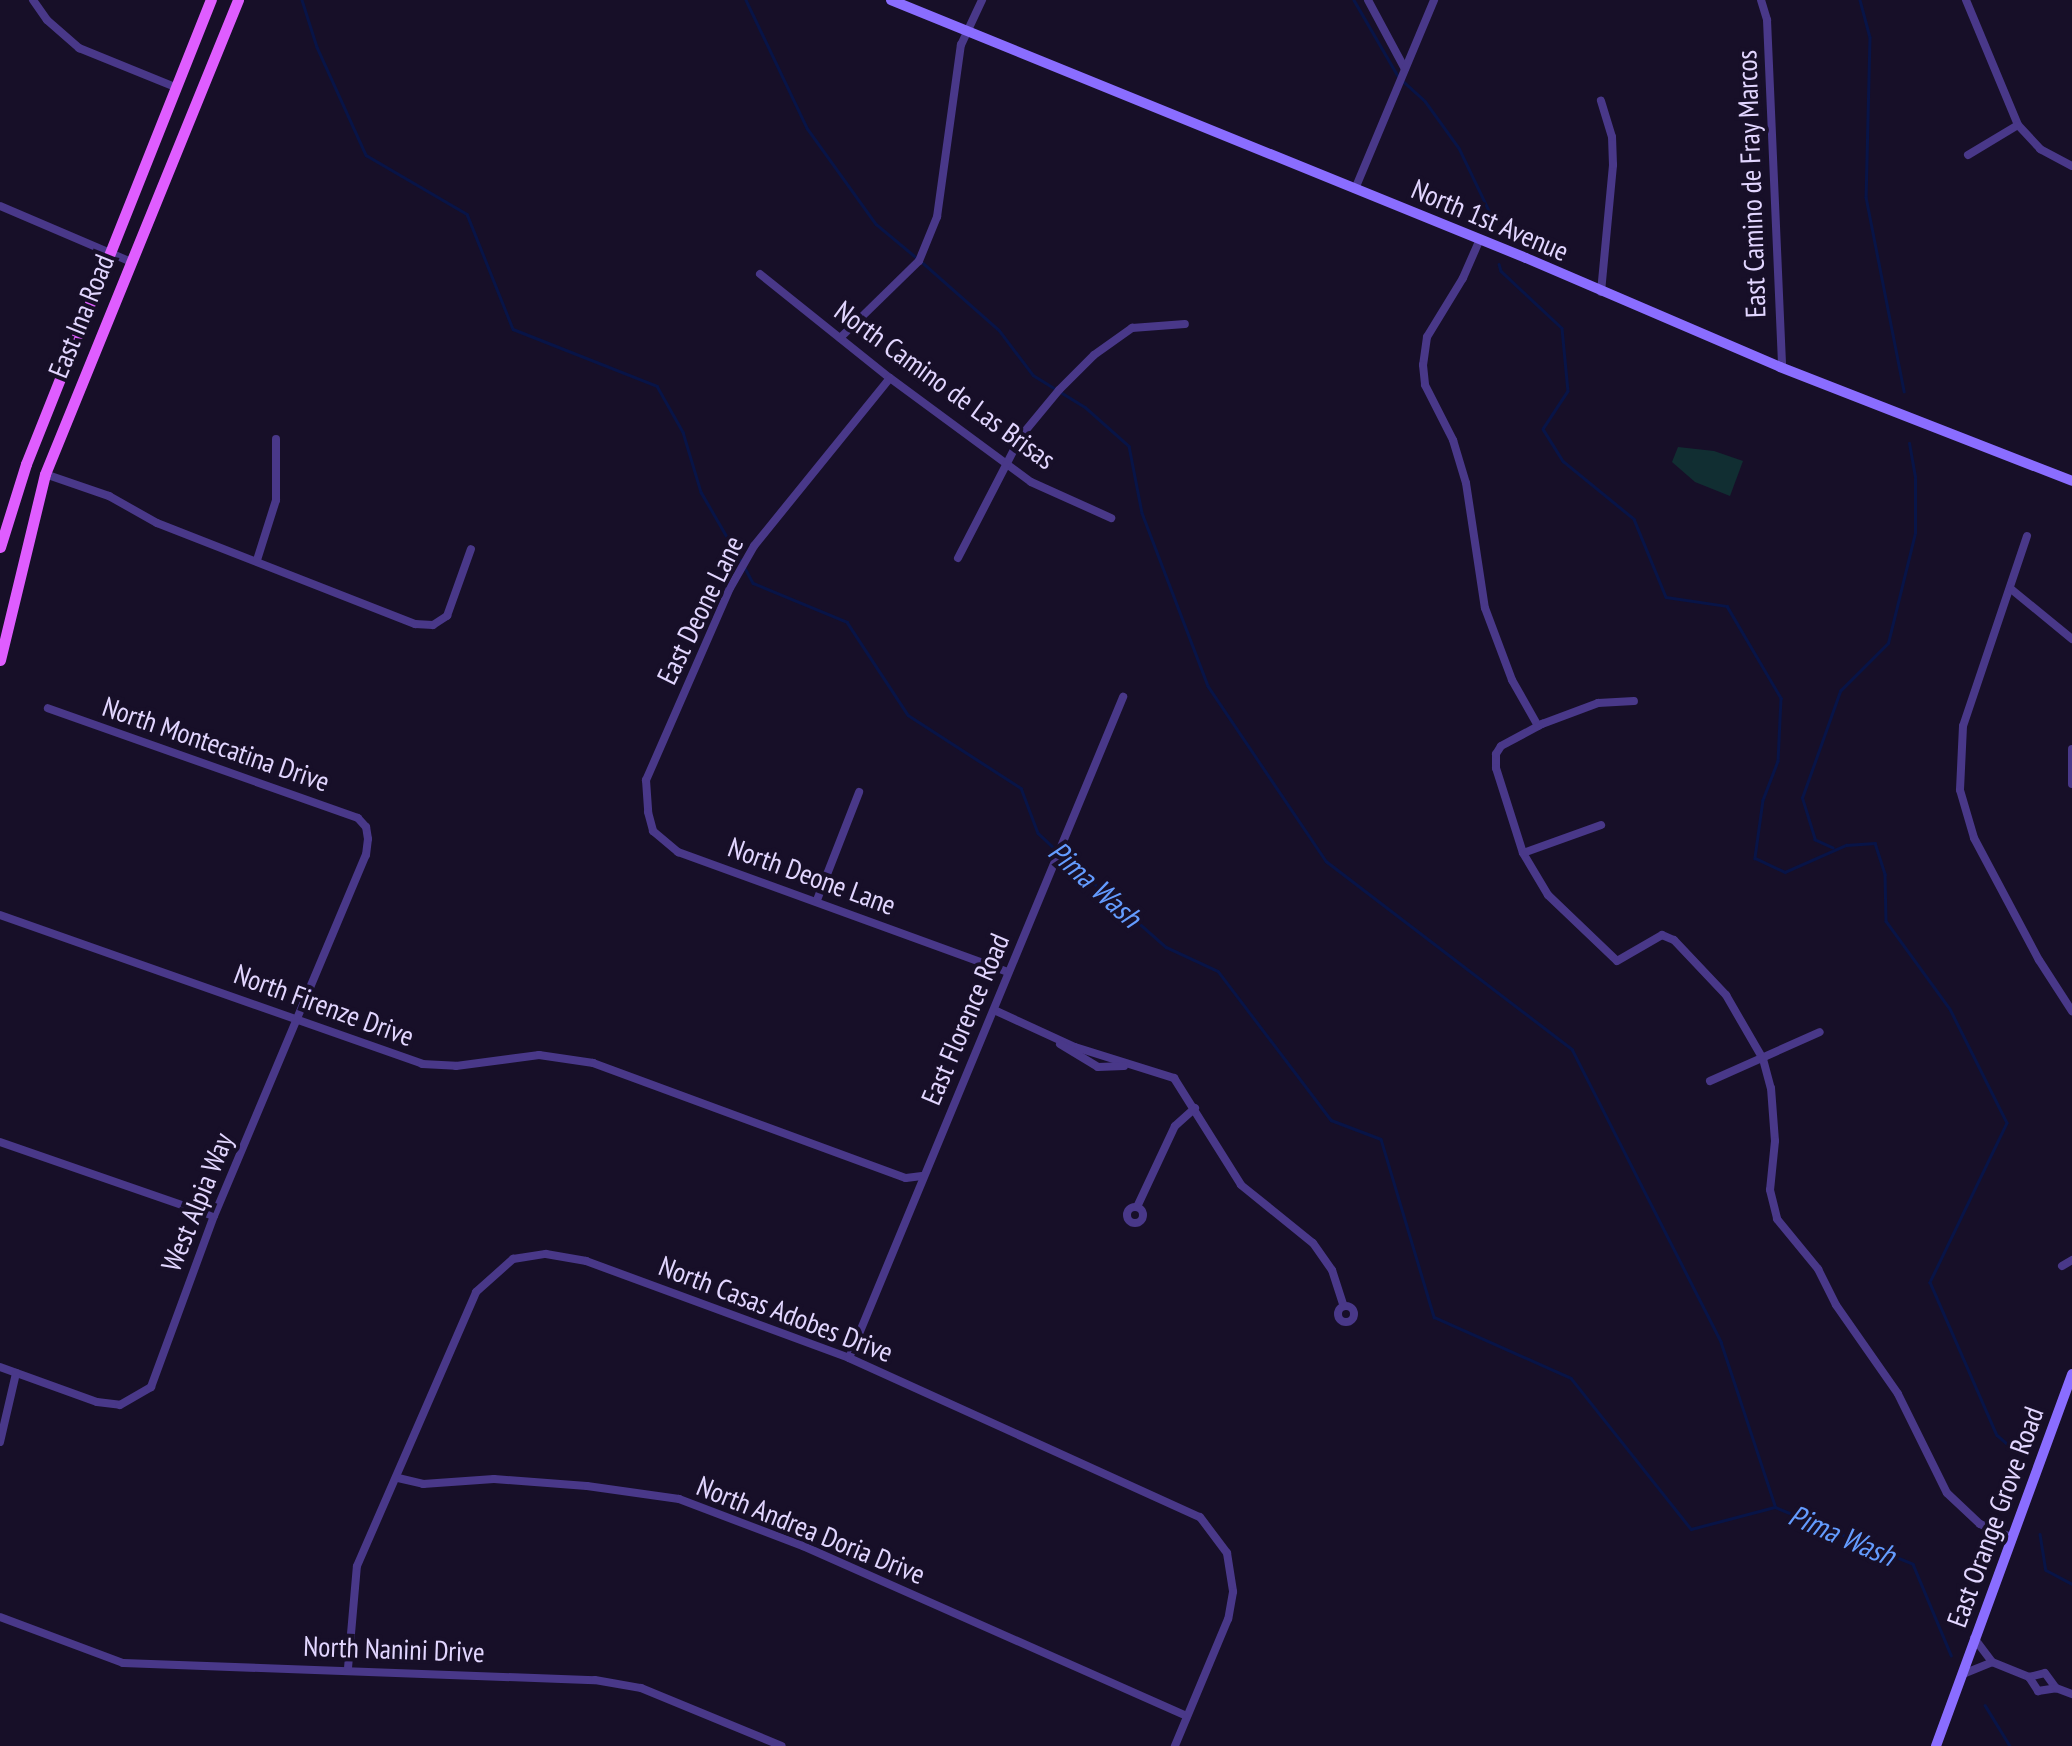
<!DOCTYPE html>
<style>
body{margin:0}
#map{position:relative;width:2072px;height:1746px;overflow:hidden;background:#170f28;font-family:"PT Sans Narrow",sans-serif}
div>[style]{position:absolute}
[style*='--x']{left:calc(var(--x)*1px);top:calc(var(--y)*1px);width:calc(var(--w)*1px);rotate:calc(var(--a)*1deg)}
.green>*{inset:0;background:#112e32}
.stream>*{height:2.5px;margin:-1.25px;padding:0 1.25px;transform-origin:1.25px;border-radius:1.25px;background:#081447}
.minor>*{height:8px;margin:-4px;padding:0 4px;transform-origin:4px;border-radius:4px;background:#493889}
.minor>.ring{margin:-4px;padding:0;box-sizing:content-box;background:none;border:8px solid #493889;border-radius:50%}
.secondary>*{height:10px;margin:-5px;padding:0 5px;transform-origin:5px;border-radius:5px;background:#8a6dff}
.primary>*{height:11px;margin:-5.5px;padding:0 5.5px;transform-origin:5.5px;border-radius:5.5px;background:#df5dff}
span{translate:-50% -50%;white-space:nowrap;text-align:center;line-height:1.15;-webkit-text-stroke:8px #170f28;paint-order:stroke}
.street-label{font-size:28px;color:#e2d6ff}
.water-label{font-size:30px;color:#649cff;font-style:italic}
</style>
<div id="map">
<div class="green">
<i style="clip-path:polygon(1678px 447px,1714px 451px,1743px 461px,1730px 496px,1695px 482px,1672px 462px)"></i>
</div>
<div class="stream">
<i style="--x:302;--y:0;--w:49;--a:72.3"></i>
<i style="--x:317;--y:47;--w:119;--a:65.6"></i>
<i style="--x:366;--y:155;--w:117;--a:30.3"></i>
<i style="--x:467;--y:214;--w:124;--a:68.2"></i>
<i style="--x:513;--y:329;--w:155;--a:21.6"></i>
<i style="--x:657;--y:386;--w:53;--a:60.5"></i>
<i style="--x:683;--y:432;--w:63;--a:73.3"></i>
<i style="--x:701;--y:492;--w:80;--a:59.9"></i>
<i style="--x:746;--y:0;--w:142;--a:64.5"></i>
<i style="--x:807;--y:128;--w:118;--a:54.3"></i>
<i style="--x:876;--y:224;--w:53;--a:39.7"></i>
<i style="--x:1354;--y:0;--w:88;--a:59.9"></i>
<i style="--x:1860;--y:0;--w:38;--a:75"></i>
<i style="--x:1870;--y:37;--w:160;--a:91.4"></i>
<i style="--x:1866;--y:197;--w:198;--a:78.9"></i>
<i style="--x:1404;--y:82;--w:28;--a:42"></i>
<i style="--x:1425;--y:101;--w:58;--a:54.1"></i>
<i style="--x:1459;--y:148;--w:83;--a:64.4"></i>
<i style="--x:923;--y:263;--w:101;--a:41.4"></i>
<i style="--x:999;--y:330;--w:56;--a:52.9"></i>
<i style="--x:1033;--y:375;--w:61;--a:31.6"></i>
<i style="--x:1085;--y:407;--w:59;--a:41.6"></i>
<i style="--x:1129;--y:446;--w:68;--a:79"></i>
<i style="--x:1142;--y:513;--w:185;--a:69.1"></i>
<i style="--x:1208;--y:686;--w:211;--a:56"></i>
<i style="--x:1326;--y:861;--w:310;--a:37.4"></i>
<i style="--x:1572;--y:1049;--w:329;--a:63"></i>
<i style="--x:1721;--y:1342;--w:172;--a:71.7"></i>
<i style="--x:1499;--y:264;--w:7;--a:74"></i>
<i style="--x:1501;--y:271;--w:83;--a:43.1"></i>
<i style="--x:1562;--y:328;--w:63;--a:84.6"></i>
<i style="--x:1568;--y:391;--w:45;--a:123.3"></i>
<i style="--x:1543;--y:429;--w:38;--a:58"></i>
<i style="--x:1563;--y:461;--w:92;--a:39.2"></i>
<i style="--x:1634;--y:519;--w:84;--a:67.7"></i>
<i style="--x:1666;--y:597;--w:62;--a:8.4"></i>
<i style="--x:1727;--y:606;--w:107;--a:59.6"></i>
<i style="--x:1781;--y:698;--w:63;--a:92.7"></i>
<i style="--x:1778;--y:761;--w:42;--a:111"></i>
<i style="--x:1763;--y:800;--w:59;--a:97.9"></i>
<i style="--x:1755;--y:858;--w:33;--a:25"></i>
<i style="--x:1785;--y:872;--w:67;--a:-23.9"></i>
<i style="--x:1846;--y:845;--w:29;--a:-4"></i>
<i style="--x:1875;--y:843;--w:33;--a:72"></i>
<i style="--x:1885;--y:874;--w:47;--a:88.8"></i>
<i style="--x:1886;--y:921;--w:109;--a:54"></i>
<i style="--x:1950;--y:1009;--w:127;--a:63.4"></i>
<i style="--x:2007;--y:1123;--w:177;--a:115.8"></i>
<i style="--x:1930;--y:1282;--w:167;--a:66.4"></i>
<i style="--x:1997;--y:1435;--w:23;--a:41"></i>
<i style="--x:745;--y:568;--w:17;--a:62"></i>
<i style="--x:753;--y:583;--w:102;--a:22.5"></i>
<i style="--x:847;--y:622;--w:111;--a:56.7"></i>
<i style="--x:908;--y:715;--w:135;--a:32.9"></i>
<i style="--x:1021;--y:788;--w:48;--a:69.3"></i>
<i style="--x:1038;--y:833;--w:25;--a:43"></i>
<i style="--x:1833;--y:848;--w:20;--a:-156"></i>
<i style="--x:1815;--y:840;--w:44;--a:-107.2"></i>
<i style="--x:1802;--y:798;--w:114;--a:-70.4"></i>
<i style="--x:1840;--y:691;--w:68;--a:-45"></i>
<i style="--x:1888;--y:643;--w:113;--a:-76.2"></i>
<i style="--x:1915;--y:533;--w:56;--a:-90"></i>
<i style="--x:1915;--y:477;--w:34;--a:-100"></i>
<i style="--x:1062;--y:855;--w:139;--a:41.5"></i>
<i style="--x:1166;--y:947;--w:57;--a:24.8"></i>
<i style="--x:1218;--y:971;--w:187;--a:52.8"></i>
<i style="--x:1331;--y:1120;--w:53;--a:20.8"></i>
<i style="--x:1381;--y:1139;--w:186;--a:73.4"></i>
<i style="--x:1434;--y:1317;--w:150;--a:24"></i>
<i style="--x:1571;--y:1378;--w:193;--a:51.5"></i>
<i style="--x:1691;--y:1529;--w:87;--a:-14.7"></i>
<i style="--x:1775;--y:1507;--w:149;--a:22.4"></i>
<i style="--x:1913;--y:1564;--w:99;--a:67.3"></i>
<i style="--x:2040;--y:1534;--w:36;--a:81"></i>
<i style="--x:2046;--y:1570;--w:30;--a:28"></i>
<i style="--x:1985;--y:1705;--w:48;--a:58.6"></i>
</div>
<div class="minor">
<i style="--x:33;--y:0;--w:24;--a:55"></i>
<i style="--x:47;--y:20;--w:43;--a:41.2"></i>
<i style="--x:79;--y:48;--w:104;--a:22.1"></i>
<i style="--x:1368;--y:0;--w:78;--a:61.8"></i>
<i style="--x:1761;--y:0;--w:21;--a:73"></i>
<i style="--x:1767;--y:20;--w:348;--a:87.5"></i>
<i style="--x:1966;--y:0;--w:135;--a:67.4"></i>
<i style="--x:2018;--y:125;--w:33;--a:47"></i>
<i style="--x:2040;--y:149;--w:36;--a:28"></i>
<i style="--x:1968;--y:155;--w:58;--a:-31"></i>
<i style="--x:1355;--y:189;--w:205;--a:-67.3"></i>
<i style="--x:0;--y:206;--w:140;--a:23.1"></i>
<i style="--x:1480;--y:239;--w:43;--a:113.6"></i>
<i style="--x:1463;--y:278;--w:69;--a:121.4"></i>
<i style="--x:1427;--y:337;--w:28;--a:98"></i>
<i style="--x:1423;--y:365;--w:20;--a:84"></i>
<i style="--x:1425;--y:385;--w:62;--a:63"></i>
<i style="--x:1453;--y:440;--w:45;--a:73.2"></i>
<i style="--x:1466;--y:483;--w:126;--a:81.4"></i>
<i style="--x:1485;--y:608;--w:77;--a:69.4"></i>
<i style="--x:1512;--y:680;--w:53;--a:60.5"></i>
<i style="--x:760;--y:274;--w:166;--a:38.7"></i>
<i style="--x:890;--y:378;--w:175;--a:36.4"></i>
<i style="--x:1031;--y:482;--w:88;--a:24.2"></i>
<i style="--x:1601;--y:292;--w:128;--a:-84.6"></i>
<i style="--x:1613;--y:165;--w:28;--a:-92"></i>
<i style="--x:1612;--y:137;--w:38;--a:-107"></i>
<i style="--x:840;--y:338;--w:110;--a:-44.3"></i>
<i style="--x:919;--y:261;--w:48;--a:-67.8"></i>
<i style="--x:937;--y:217;--w:174;--a:-82.1"></i>
<i style="--x:961;--y:45;--w:50;--a:-65"></i>
<i style="--x:890;--y:378;--w:216;--a:129"></i>
<i style="--x:754;--y:546;--w:48;--a:119.7"></i>
<i style="--x:730;--y:588;--w:210;--a:113.6"></i>
<i style="--x:646;--y:780;--w:32;--a:86"></i>
<i style="--x:648;--y:812;--w:20;--a:75"></i>
<i style="--x:653;--y:831;--w:33;--a:40"></i>
<i style="--x:678;--y:852;--w:351;--a:20"></i>
<i style="--x:45;--y:474;--w:68;--a:19"></i>
<i style="--x:109;--y:496;--w:55;--a:29.4"></i>
<i style="--x:157;--y:523;--w:277;--a:21.4"></i>
<i style="--x:415;--y:624;--w:18;--a:3"></i>
<i style="--x:433;--y:625;--w:17;--a:-33"></i>
<i style="--x:447;--y:616;--w:71;--a:-70.3"></i>
<i style="--x:2027;--y:536;--w:200;--a:108.6"></i>
<i style="--x:1963;--y:726;--w:64;--a:92.7"></i>
<i style="--x:1960;--y:790;--w:50;--a:73.7"></i>
<i style="--x:1974;--y:838;--w:138;--a:62"></i>
<i style="--x:2039;--y:960;--w:61;--a:57.1"></i>
<i style="--x:958;--y:558;--w:137;--a:-62.7"></i>
<i style="--x:1021;--y:436;--w:60;--a:-50.4"></i>
<i style="--x:1059;--y:390;--w:49;--a:-45"></i>
<i style="--x:1094;--y:355;--w:47;--a:-35.4"></i>
<i style="--x:1132;--y:328;--w:53;--a:-4.3"></i>
<i style="--x:257;--y:560;--w:63;--a:-72.4"></i>
<i style="--x:276;--y:500;--w:61;--a:-90"></i>
<i style="--x:2011;--y:589;--w:79;--a:39.3"></i>
<i style="--x:2072;--y:749;--w:35;--a:90"></i>
<i style="--x:1496;--y:754;--w:14;--a:90"></i>
<i style="--x:1496;--y:768;--w:89;--a:72.4"></i>
<i style="--x:1523;--y:853;--w:49;--a:59.2"></i>
<i style="--x:1548;--y:895;--w:95;--a:43.7"></i>
<i style="--x:1496;--y:754;--w:9;--a:-58"></i>
<i style="--x:1501;--y:746;--w:47;--a:-28.2"></i>
<i style="--x:1542;--y:724;--w:60;--a:-20.6"></i>
<i style="--x:1598;--y:703;--w:36;--a:-3"></i>
<i style="--x:1523;--y:853;--w:83;--a:-19.7"></i>
<i style="--x:817;--y:900;--w:116;--a:-68.7"></i>
<i style="--x:0;--y:915;--w:448;--a:19.4"></i>
<i style="--x:422;--y:1064;--w:34;--a:3"></i>
<i style="--x:456;--y:1066;--w:84;--a:-7.5"></i>
<i style="--x:539;--y:1055;--w:55;--a:8.4"></i>
<i style="--x:593;--y:1063;--w:333;--a:20.2"></i>
<i style="--x:906;--y:1178;--w:16;--a:-7"></i>
<i style="--x:1662;--y:935;--w:13;--a:23"></i>
<i style="--x:1674;--y:940;--w:76;--a:46.6"></i>
<i style="--x:1726;--y:995;--w:74;--a:60"></i>
<i style="--x:1763;--y:1059;--w:30;--a:75"></i>
<i style="--x:1771;--y:1088;--w:53;--a:85.7"></i>
<i style="--x:1775;--y:1141;--w:49;--a:95.8"></i>
<i style="--x:1770;--y:1190;--w:30;--a:76"></i>
<i style="--x:1777;--y:1219;--w:65;--a:50.6"></i>
<i style="--x:1818;--y:1269;--w:40;--a:63.4"></i>
<i style="--x:1836;--y:1305;--w:108;--a:55.1"></i>
<i style="--x:1898;--y:1394;--w:110;--a:63.7"></i>
<i style="--x:1947;--y:1493;--w:45;--a:43.2"></i>
<i style="--x:1980;--y:1524;--w:34;--a:23"></i>
<i style="--x:1617;--y:961;--w:52;--a:-30"></i>
<i style="--x:994;--y:1010;--w:89;--a:24.6"></i>
<i style="--x:1075;--y:1047;--w:104;--a:17.4"></i>
<i style="--x:1174;--y:1078;--w:126;--a:57.9"></i>
<i style="--x:1241;--y:1185;--w:92;--a:38.9"></i>
<i style="--x:1313;--y:1243;--w:33;--a:55"></i>
<i style="--x:1332;--y:1270;--w:38;--a:72"></i>
<i style="--x:1060;--y:1044;--w:44;--a:31.2"></i>
<i style="--x:1098;--y:1067;--w:26;--a:-2"></i>
<i style="--x:1710;--y:1081;--w:120;--a:-24"></i>
<i style="--x:0;--y:1142;--w:226;--a:19.1"></i>
<i class="ring" style="left:1127px;top:1207px;width:8px;height:8px"></i>
<i style="--x:1137;--y:1207;--w:89;--a:-64.9"></i>
<i style="--x:1175;--y:1126;--w:27;--a:-42"></i>
<i style="--x:2062;--y:1266;--w:12;--a:-31"></i>
<i class="ring" style="left:1338px;top:1306px;width:8px;height:8px"></i>
<i style="--x:849;--y:1358;--w:716;--a:-67.48"></i>
<i style="--x:0;--y:1367;--w:103;--a:19.8"></i>
<i style="--x:97;--y:1402;--w:23;--a:7"></i>
<i style="--x:120;--y:1405;--w:36;--a:-30"></i>
<i style="--x:151;--y:1387;--w:182;--a:-69.8"></i>
<i style="--x:214;--y:1216;--w:392;--a:-67.2"></i>
<i style="--x:366;--y:855;--w:16;--a:-83"></i>
<i style="--x:368;--y:839;--w:12;--a:-99"></i>
<i style="--x:366;--y:827;--w:12;--a:-132"></i>
<i style="--x:358;--y:818;--w:329;--a:-160.5"></i>
<i style="--x:0;--y:1442;--w:71;--a:-76.9"></i>
<i style="--x:398;--y:1478;--w:26;--a:13"></i>
<i style="--x:423;--y:1484;--w:71;--a:-4"></i>
<i style="--x:494;--y:1479;--w:93;--a:4.3"></i>
<i style="--x:587;--y:1486;--w:93;--a:8"></i>
<i style="--x:679;--y:1499;--w:133;--a:20.8"></i>
<i style="--x:803;--y:1546;--w:420;--a:23.9"></i>
<i style="--x:0;--y:1617;--w:131;--a:20.5"></i>
<i style="--x:123;--y:1663;--w:472;--a:2.1"></i>
<i style="--x:595;--y:1680;--w:47;--a:9.9"></i>
<i style="--x:641;--y:1688;--w:152;--a:22.4"></i>
<i style="--x:1974;--y:1638;--w:30;--a:53"></i>
<i style="--x:1992;--y:1662;--w:40;--a:22"></i>
<i style="--x:2029;--y:1677;--w:16;--a:-14"></i>
<i style="--x:2045;--y:1673;--w:19;--a:54"></i>
<i style="--x:348;--y:1668;--w:102;--a:-85"></i>
<i style="--x:357;--y:1566;--w:299;--a:-66.5"></i>
<i style="--x:476;--y:1292;--w:50;--a:-41.7"></i>
<i style="--x:513;--y:1259;--w:33;--a:-9"></i>
<i style="--x:546;--y:1254;--w:41;--a:9.9"></i>
<i style="--x:586;--y:1261;--w:280;--a:20.2"></i>
<i style="--x:849;--y:1358;--w:385;--a:24.4"></i>
<i style="--x:1200;--y:1517;--w:45;--a:53.1"></i>
<i style="--x:1227;--y:1553;--w:39;--a:81"></i>
<i style="--x:1233;--y:1592;--w:27;--a:100"></i>
<i style="--x:1228;--y:1619;--w:138;--a:112.7"></i>
<i style="--x:1963;--y:1674;--w:31;--a:-22"></i>
<i style="--x:2029;--y:1677;--w:17;--a:57"></i>
<i style="--x:2038;--y:1691;--w:18;--a:-9"></i>
<i style="--x:2056;--y:1688;--w:17;--a:21"></i>
</div>
<div class="secondary">
<i style="--x:891;--y:0;--w:685;--a:22.11"></i>
<i style="--x:1526;--y:258;--w:276;--a:23.2"></i>
<i style="--x:1780;--y:367;--w:313;--a:21.3"></i>
<i style="--x:1936;--y:1746;--w:396;--a:-69.9"></i>
</div>
<div class="primary">
<i style="--x:0;--y:547;--w:87;--a:-72.6"></i>
<i style="--x:26;--y:464;--w:500;--a:-68.3"></i>
<i style="--x:0;--y:660;--w:191;--a:-76.4"></i>
<i style="--x:45;--y:474;--w:512;--a:-67.85"></i>
</div>
<div class="street-label">
<span style="left:1751px;top:184px;rotate:-92deg">East Camino de Fray Marcos</span>
<span style="left:1490px;top:220px;rotate:23deg">North 1st Avenue</span>
<span style="left:81px;top:316px;rotate:-68deg">East Ina Road</span>
<span style="left:945px;top:385px;rotate:36deg">North Camino de Las Brisas</span>
<span style="left:700px;top:610px;rotate:-64deg">East Deone Lane</span>
<span style="left:216px;top:744px;rotate:19deg">North Montecatina Drive</span>
<span style="left:812px;top:876px;rotate:20deg">North Deone Lane</span>
<span style="left:324px;top:1005px;rotate:20deg">North Firenze Drive</span>
<span style="left:965px;top:1019px;rotate:-67deg">East Florence Road</span>
<span style="left:197px;top:1202px;rotate:-68deg">West Alpia Way</span>
<span style="left:776px;top:1309px;rotate:21deg">North Casas Adobes Drive</span>
<span style="left:1995px;top:1517px;rotate:-70deg">East Orange Grove Road</span>
<span style="left:811px;top:1530px;rotate:22deg">North Andrea Doria Drive</span>
<span style="left:394px;top:1649px;rotate:2deg">North Nanini Drive</span>
</div>
<div class="water-label">
<span style="left:1095px;top:884px;rotate:42deg">Pima Wash</span>
<span style="left:1842px;top:1535px;rotate:23deg">Pima Wash</span>
</div>
</div>
